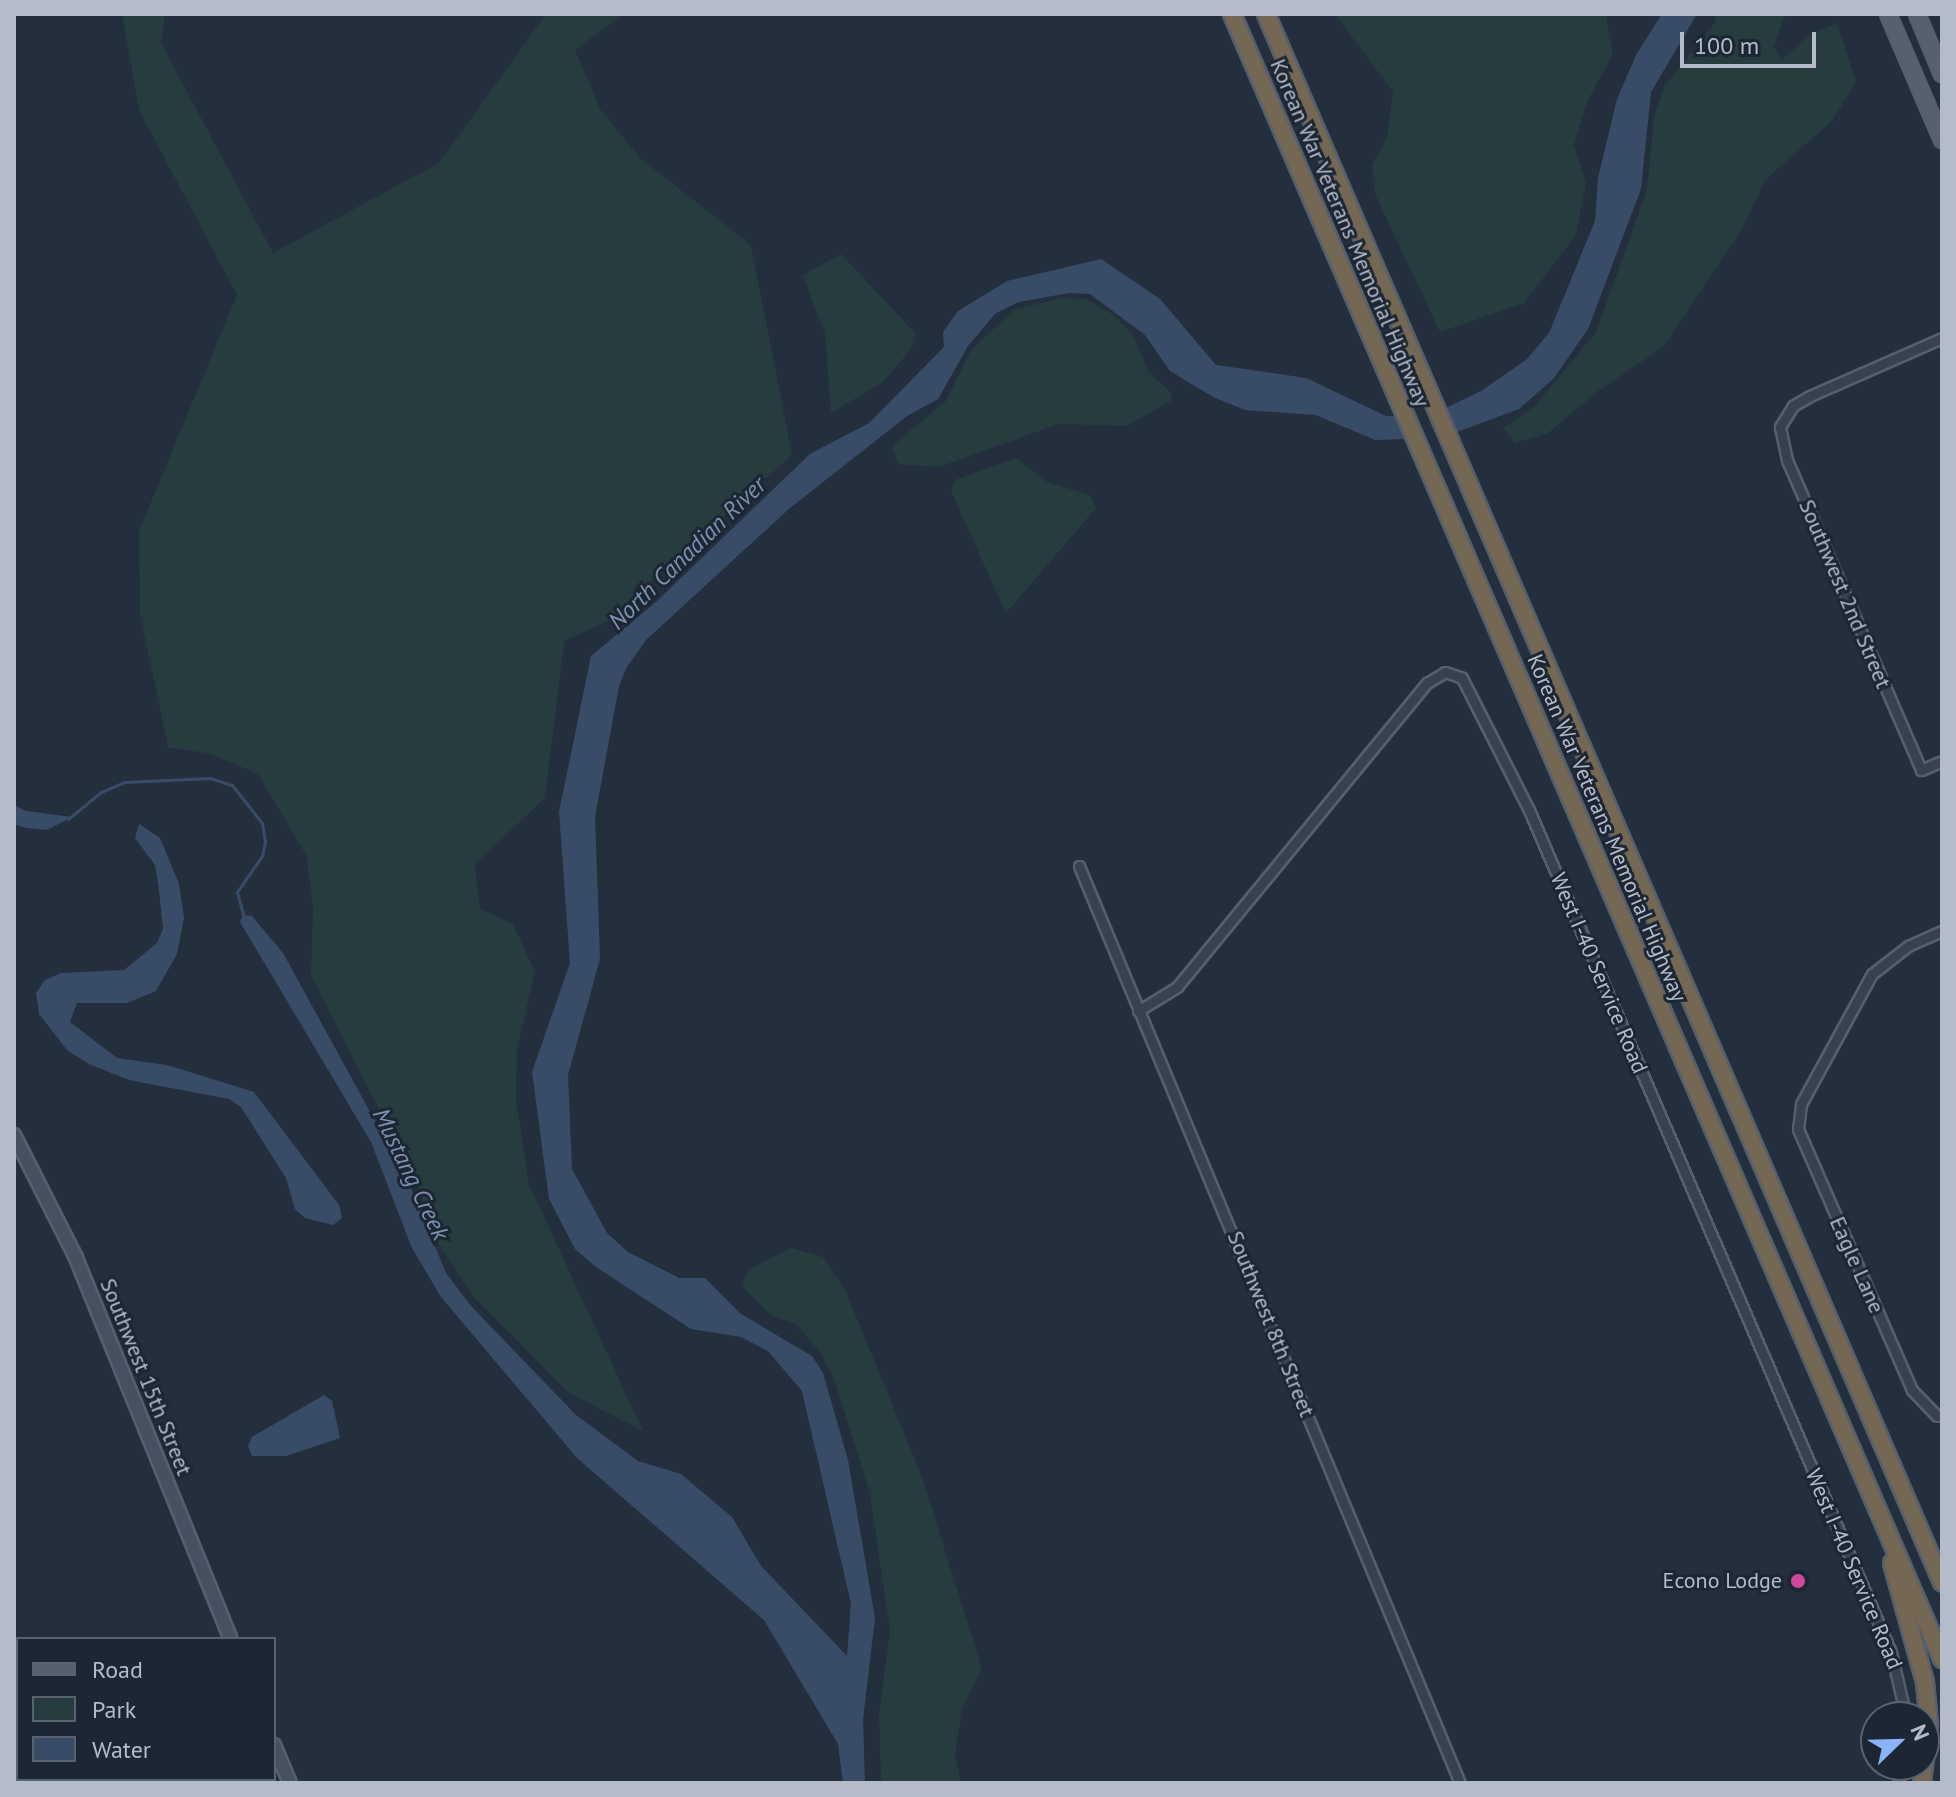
<!DOCTYPE html>
<style>
body{margin:0}
#map{position:relative;width:1956px;height:1797px;overflow:hidden;background:#242f3e;font-family:"PT Sans",sans-serif}
div>[style]{position:absolute}
[style*='--x']{left:calc(var(--x)*1px);top:calc(var(--y)*1px);width:calc(var(--w)*1px);rotate:calc(var(--a)*1deg)}
.green>*{inset:0;background:#263c3f}
.water>*{inset:0;background:#394c67}
.pier>*{inset:0;background:#242f3e}
.stream>*{height:3px;margin:-1.5px;padding:0 1.5px;transform-origin:1.5px;border-radius:1.5px;background:#394c67}
.roads{filter:drop-shadow(2px 0 #565f6c) drop-shadow(-2px 0 #565f6c) drop-shadow(0 2px #565f6c) drop-shadow(0 -2px #565f6c)}
.street>*{height:9px;margin:-4.5px;padding:0 4.5px;transform-origin:4.5px;border-radius:4.5px;background:#38414e}
.secondary>*{height:12px;margin:-6px;padding:0 6px;transform-origin:6px;border-radius:6px;background:#465061}
.primary>*{height:14px;margin:-7px;padding:0 7px;transform-origin:7px;border-radius:7px;background:#56606e}
.highway>*{height:16px;margin:-8px;padding:0 8px;transform-origin:8px;border-radius:8px;background:#746855}
.dots>*{width:22px;height:22px;translate:-50% -50%;box-sizing:border-box;border:4px solid #1d2633;border-radius:50%}
span{translate:-50% -50%;white-space:nowrap;text-align:center;line-height:1.15;-webkit-text-stroke:6px #1d2633;paint-order:stroke}
.street-label{font-size:22px;color:#b4bcc9}
.poi-label{font-size:22px;color:#b4bcc9}
.right{translate:-100% -50%;text-align:right}
.water-label{font-size:24px;color:#7c92b1;font-style:italic}
.frame{position:absolute;inset:0;border:16px solid #b4bcc9;pointer-events:none}
.legend{position:absolute;left:16px;top:1637px;width:260px;height:144px;box-sizing:border-box;background:#1d2633;border:2px solid #59626f;margin:0;padding:10px 14px;list-style:none;font-size:24px;color:#b4bcc9}
.legend li{display:flex;align-items:center;gap:16px;height:40px}
.legend b{width:40px;border:2px solid #59626f}
.north{position:absolute;left:1860px;top:1701px;width:80px;height:80px;box-sizing:border-box;background:#1d2633;border:2px solid #59626f;border-radius:50%;rotate:67deg;font-size:22px;font-weight:700;line-height:32px;text-align:center;color:#b4bcc9}
.north::after{content:'';display:block;margin:auto;width:28px;height:36px;background:#8ab4f8;clip-path:polygon(50% 0,100% 100%,50% 72%,0 100%)}
.scale{position:absolute;left:1680px;top:32px;width:136px;height:36px;box-sizing:border-box;border:4px solid #b4bcc9;border-top:0;padding-left:10px;font-size:24px;line-height:28px;white-space:nowrap;color:#b4bcc9;-webkit-text-stroke:6px #1d2633;paint-order:stroke}
</style>
<div id="map">
<div class="green">
<i style="clip-path:polygon(122px 14px,165px 14px,161px 43px,273px 253px,439px 163px,546px 14px,624px 14px,575px 50px,600px 109px,641px 159px,751px 245px,792px 455px,606px 622px,564px 641px,545px 798px,475px 864px,480px 909px,513px 924px,535px 972px,517px 1048px,516px 1100px,529px 1184px,643px 1431px,569px 1393px,474px 1297px,439px 1245px,417px 1184px,311px 976px,313px 906px,307px 857px,258px 774px,212px 754px,168px 747px,140px 614px,139px 531px,237px 295px,139px 110px)"></i>
<i style="clip-path:polygon(1335px 14px,1606px 14px,1613px 54px,1588px 100px,1574px 145px,1586px 183px,1576px 235px,1524px 303px,1440px 332px,1375px 194px,1372px 165px,1387px 137px,1393px 92px)"></i>
<i style="clip-path:polygon(1716px 14px,1785px 14px,1774px 47px,1782px 60px,1809px 35px,1837px 23px,1856px 82px,1832px 121px,1765px 180px,1741px 231px,1663px 347px,1598px 391px,1548px 433px,1515px 443px,1503px 428px,1535px 406px,1596px 332px,1647px 190px,1654px 116px,1664px 87px,1714px 24px)"></i>
<i style="clip-path:polygon(841px 254px,916px 334px,912px 348px,883px 382px,831px 413px,825px 334px,803px 275px)"></i>
<i style="clip-path:polygon(1061px 298px,1086px 299px,1112px 314px,1134px 336px,1148px 371px,1172px 394px,1171px 401px,1126px 426px,1058px 424px,939px 467px,898px 464px,892px 446px,946px 401px,971px 350px,1014px 310px)"></i>
<i style="clip-path:polygon(1016px 458px,1047px 482px,1090px 495px,1096px 508px,1006px 613px,951px 491px,955px 480px)"></i>
<i style="clip-path:polygon(791px 1248px,823px 1257px,846px 1292px,922px 1477px,982px 1669px,962px 1709px,955px 1754px,961px 1783px,881px 1782px,879px 1714px,890px 1631px,870px 1494px,834px 1378px,820px 1352px,796px 1324px,772px 1316px,742px 1286px,748px 1270px)"></i>
</div>
<div class="water">
<i style="clip-path:polygon(1662px 14px,1697px 14px,1651px 92px,1641px 189px,1588px 329px,1554px 378px,1519px 409px,1441px 438px,1375px 440px,1316px 415px,1245px 410px,1213px 397px,1170px 371px,1145px 335px,1090px 294px,1069px 293px,1019px 302px,996px 313px,968px 346px,938px 399px,907px 416px,790px 508px,646px 640px,627px 667px,619px 686px,595px 817px,600px 959px,568px 1075px,572px 1169px,607px 1233px,628px 1252px,679px 1278px,705px 1278px,741px 1314px,812px 1356px,823px 1373px,848px 1460px,875px 1618px,863px 1720px,865px 1783px,843px 1783px,838px 1744px,764px 1620px,577px 1458px,441px 1297px,412px 1248px,371px 1142px,240px 922px,243px 915px,252px 916px,283px 953px,408px 1181px,446px 1273px,471px 1306px,576px 1415px,638px 1461px,681px 1474px,732px 1517px,761px 1566px,847px 1656px,851px 1604px,802px 1391px,768px 1351px,741px 1337px,691px 1329px,596px 1267px,575px 1249px,549px 1199px,532px 1072px,570px 963px,559px 812px,591px 656px,657px 601px,810px 454px,869px 423px,944px 347px,943px 332px,958px 311px,1007px 281px,1101px 259px,1160px 299px,1216px 365px,1306px 378px,1386px 416px,1429px 416px,1481px 391px,1526px 360px,1549px 333px,1595px 221px,1598px 178px,1617px 99px,1636px 55px)"></i>
<i style="clip-path:polygon(14px 805px,26px 811px,72px 817px,47px 830px,26px 828px,14px 824px)"></i>
<i style="clip-path:polygon(139px 824px,160px 838px,179px 884px,184px 918px,177px 954px,156px 991px,127px 1003px,77px 1003px,70px 1022px,117px 1058px,167px 1065px,254px 1092px,339px 1205px,342px 1218px,333px 1225px,305px 1218px,295px 1209px,286px 1178px,241px 1107px,229px 1099px,129px 1080px,89px 1064px,67px 1050px,39px 1014px,36px 993px,45px 980px,61px 973px,124px 970px,157px 943px,163px 929px,158px 882px,155px 865px,135px 838px)"></i>
<i style="clip-path:polygon(324px 1395px,332px 1401px,340px 1438px,286px 1456px,252px 1456px,248px 1446px,252px 1437px)"></i>
</div>
<div class="pier">
<i style="clip-path:polygon(1445px 404px,1459px 437px,1407px 446px,1393px 413px,1417px 415px)"></i>
</div>
<div class="stream">
<i style="--x:68;--y:819;--w:43;--a:-39.3"></i>
<i style="--x:101;--y:792;--w:26;--a:-23"></i>
<i style="--x:125;--y:782;--w:85;--a:-2.7"></i>
<i style="--x:210;--y:778;--w:23;--a:18"></i>
<i style="--x:232;--y:785;--w:48;--a:51.7"></i>
<i style="--x:262;--y:823;--w:19;--a:81"></i>
<i style="--x:265;--y:842;--w:14;--a:102"></i>
<i style="--x:262;--y:856;--w:44;--a:124.8"></i>
<i style="--x:237;--y:892;--w:24;--a:75"></i>
</div>
<div class="roads">
<div class="street">
<i style="--x:1942;--y:338;--w:144;--a:156.3"></i>
<i style="--x:1810;--y:396;--w:20;--a:150"></i>
<i style="--x:1793;--y:406;--w:25;--a:122"></i>
<i style="--x:1780;--y:427;--w:34;--a:78"></i>
<i style="--x:1787;--y:460;--w:338;--a:66.6"></i>
<i style="--x:1921;--y:770;--w:23;--a:-23"></i>
<i style="--x:1079;--y:866;--w:993;--a:67.44"></i>
<i style="--x:1138;--y:1011;--w:46;--a:-31.6"></i>
<i style="--x:1177;--y:987;--w:394;--a:-50.6"></i>
<i style="--x:1427;--y:683;--w:21;--a:-31"></i>
<i style="--x:1445;--y:672;--w:18;--a:19"></i>
<i style="--x:1462;--y:678;--w:148;--a:63.1"></i>
<i style="--x:1529;--y:810;--w:917;--a:66.74"></i>
<i style="--x:1891;--y:1652;--w:67;--a:77"></i>
<i style="--x:1937;--y:1416;--w:36;--a:-134"></i>
<i style="--x:1912;--y:1390;--w:285;--a:-113.6"></i>
<i style="--x:1798;--y:1129;--w:25;--a:-83"></i>
<i style="--x:1801;--y:1104;--w:148;--a:-61.4"></i>
<i style="--x:1872;--y:974;--w:46;--a:-37.9"></i>
<i style="--x:1908;--y:946;--w:37;--a:-24"></i>
<i style="--x:1898;--y:1783;--w:19;--a:-74"></i>
</div>
<div class="secondary">
<i style="--x:14;--y:1135;--w:138;--a:63.2"></i>
<i style="--x:76;--y:1258;--w:411;--a:67.9"></i>
<i style="--x:274;--y:1745;--w:41;--a:67.2"></i>
</div>
<div class="primary">
<i style="--x:1888;--y:14;--w:137;--a:66.8"></i>
<i style="--x:1917;--y:14;--w:65;--a:67.4"></i>
</div>
<div class="highway">
<i style="--x:1232;--y:14;--w:1792;--a:66.65"></i>
<i style="--x:1266;--y:14;--w:1708;--a:66.68"></i>
<i style="--x:1892;--y:1563;--w:123;--a:74.5"></i>
<i style="--x:1925;--y:1682;--w:42;--a:84.6"></i>
<i style="--x:1929;--y:1724;--w:59;--a:96.8"></i>
</div>
</div>
<div class="dots">
<i style="left:1798px;top:1581px;background:#d1479c"></i>
</div>
<div class="street-label">
<span style="left:1350px;top:233px;rotate:67deg">Korean War Veterans Memorial Highway</span>
<span style="left:1845px;top:594px;rotate:67deg">Southwest 2nd Street</span>
<span style="left:1607px;top:828px;rotate:67deg">Korean War Veterans Memorial Highway</span>
<span style="left:1599px;top:973px;rotate:67deg">West I-40 Service Road</span>
<span style="left:1857px;top:1265px;rotate:66deg">Eagle Lane</span>
<span style="left:1271px;top:1324px;rotate:68deg">Southwest 8th Street</span>
<span style="left:146px;top:1377px;rotate:68deg">Southwest 15th Street</span>
<span style="left:1854px;top:1569px;rotate:67deg">West I-40 Service Road</span>
</div>
<div class="poi-label">
<span class="right" style="left:1782px;top:1581px">Econo Lodge</span>
</div>
<div class="water-label">
<span style="left:687px;top:553px;rotate:-44deg">North Canadian River</span>
<span style="left:411px;top:1174px;rotate:64deg">Mustang Creek</span>
</div>
<div class="frame"></div>
<ul class="legend">
<li><b style="height:10px;background:#56606e"></b>Road</li>
<li><b style="height:22px;background:#263c3f"></b>Park</li>
<li><b style="height:22px;background:#394c67"></b>Water</li>
</ul>
<div class="north">N</div>
<div class="scale">100 m</div>
</div>
